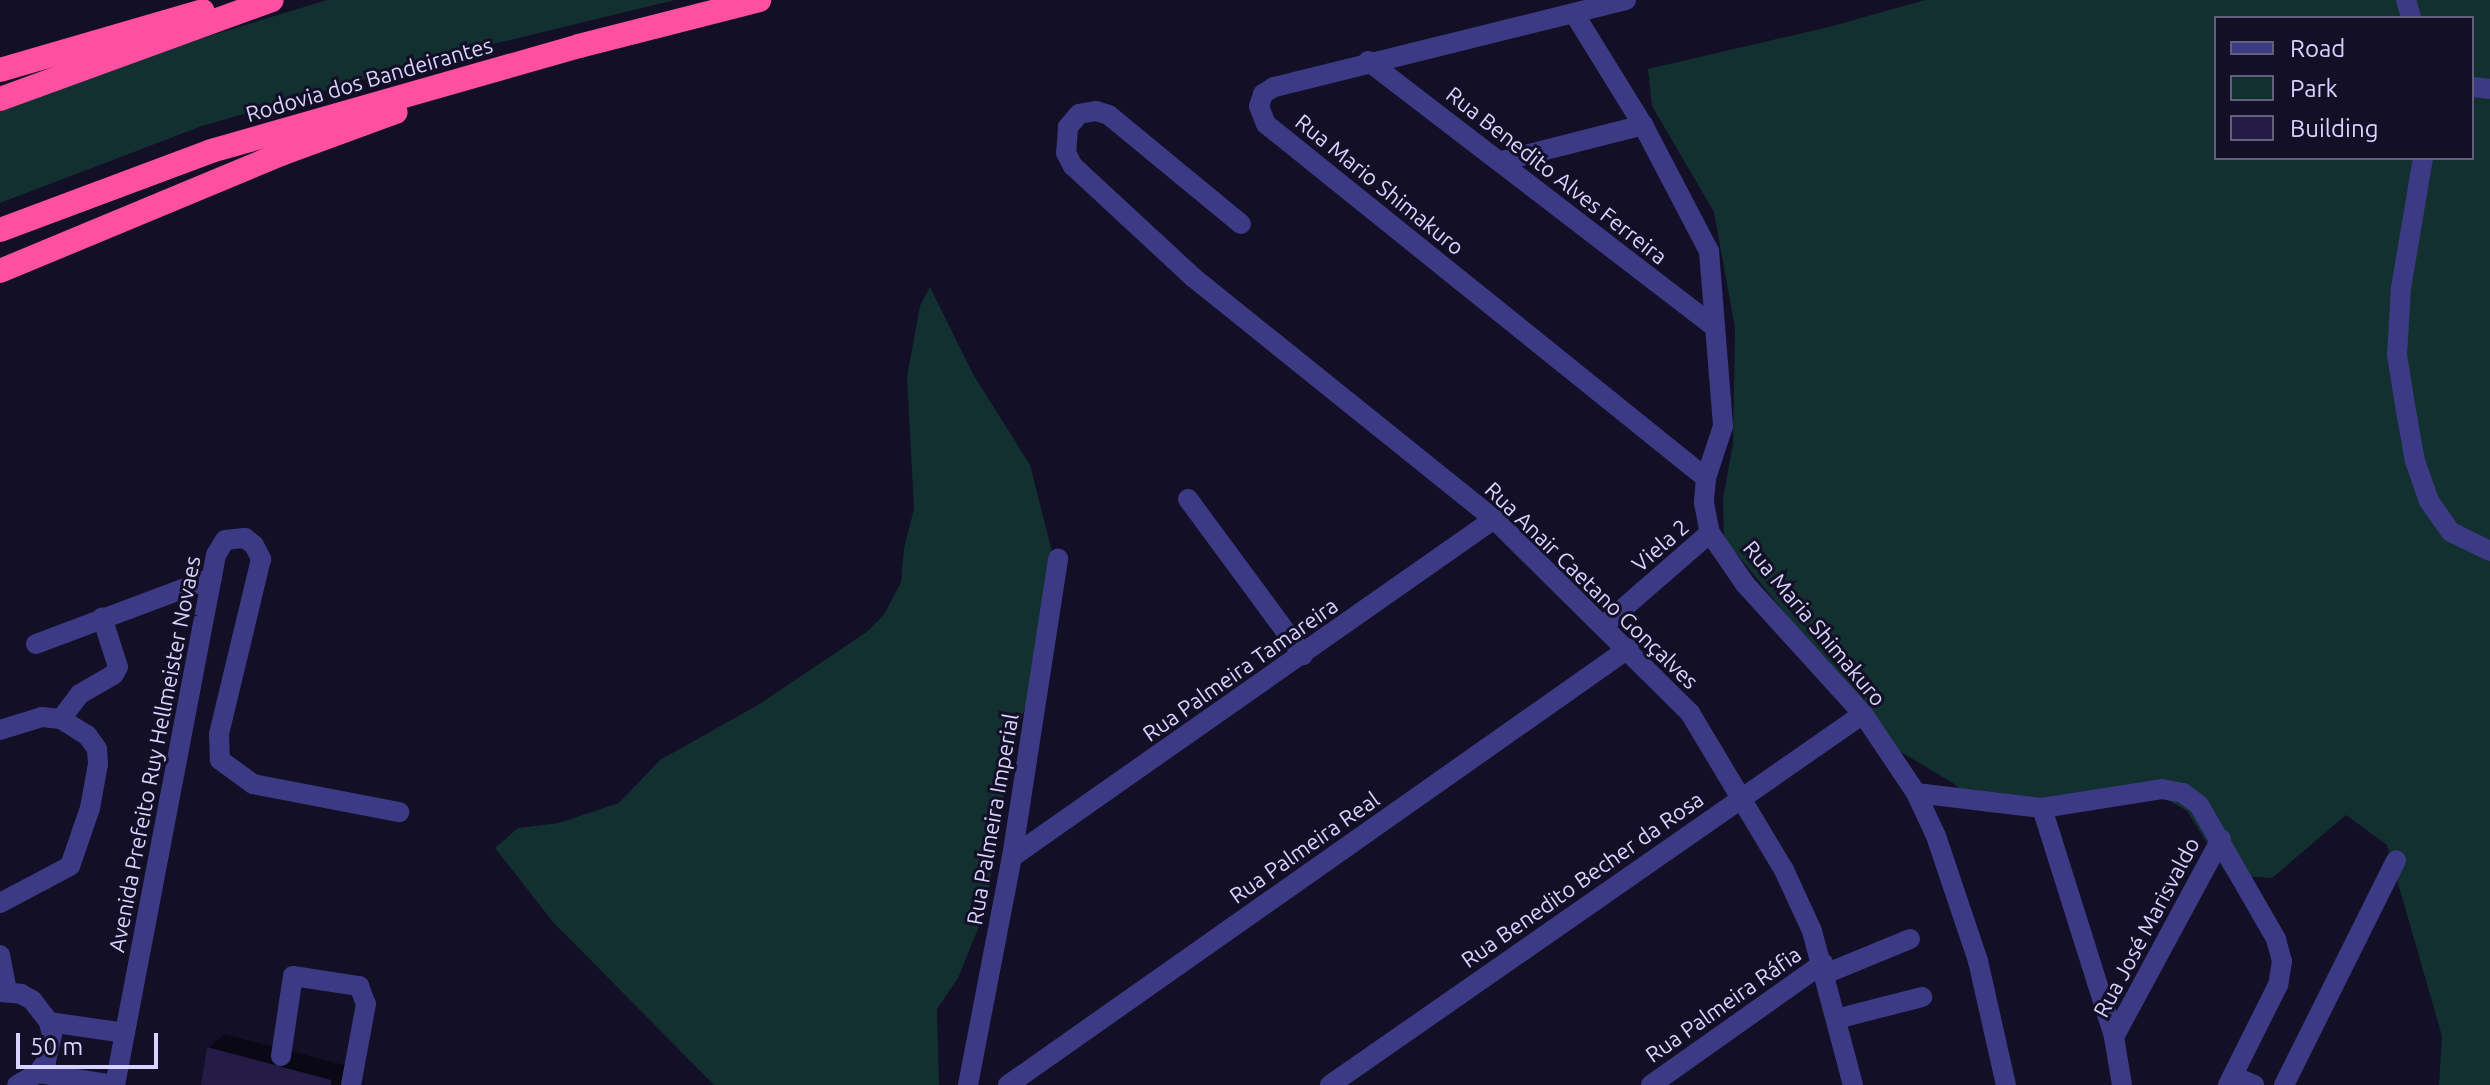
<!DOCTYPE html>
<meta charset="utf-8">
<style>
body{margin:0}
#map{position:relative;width:2490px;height:1085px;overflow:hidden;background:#130f26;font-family:Ubuntu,sans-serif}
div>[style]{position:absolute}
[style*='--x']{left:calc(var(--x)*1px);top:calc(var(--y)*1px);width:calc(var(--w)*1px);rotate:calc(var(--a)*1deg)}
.green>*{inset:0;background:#12302f}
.shadow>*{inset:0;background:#0007}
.building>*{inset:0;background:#241b47}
.minor>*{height:20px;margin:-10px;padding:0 10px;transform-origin:10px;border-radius:10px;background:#3d3a85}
.highway>*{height:24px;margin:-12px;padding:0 12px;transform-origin:12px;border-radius:12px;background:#ff4fa3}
span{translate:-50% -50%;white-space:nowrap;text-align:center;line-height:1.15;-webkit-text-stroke:6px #130f26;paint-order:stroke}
.street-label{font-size:22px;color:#d9d4ff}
.legend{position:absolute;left:2214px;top:16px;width:260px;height:144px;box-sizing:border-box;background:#130f26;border:2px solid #625e7d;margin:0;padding:10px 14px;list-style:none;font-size:24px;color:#d9d4ff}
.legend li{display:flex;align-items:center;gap:16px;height:40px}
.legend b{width:40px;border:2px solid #625e7d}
.scale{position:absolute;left:16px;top:1033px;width:142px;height:36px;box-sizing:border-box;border:4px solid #d9d4ff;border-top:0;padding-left:10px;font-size:24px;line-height:28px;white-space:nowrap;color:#d9d4ff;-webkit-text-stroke:6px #130f26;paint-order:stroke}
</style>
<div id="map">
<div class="green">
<i style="clip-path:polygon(327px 0,675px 0,460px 52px,202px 126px,0 203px,0 111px,163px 50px)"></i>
<i style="clip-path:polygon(evenodd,1925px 0,2490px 0,2490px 1085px,2439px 1085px,2442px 1036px,2387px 845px,2346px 815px,2272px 878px,2227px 875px,2187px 811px,2163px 797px,2055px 816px,1985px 812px,1953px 783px,1894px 748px,1724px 538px,1723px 498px,1733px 444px,1735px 328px,1714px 212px,1652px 106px,1648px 69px,1829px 27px,1925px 0,2216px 18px,2472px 18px,2472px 158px,2216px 158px,2216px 18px)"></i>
<i style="clip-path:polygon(930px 287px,973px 374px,1030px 465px,1055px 563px,1051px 636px,1017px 730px,999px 817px,986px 909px,958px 978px,937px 1009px,939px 1085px,714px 1085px,553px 922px,495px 848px,518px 828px,559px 823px,619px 803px,660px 760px,758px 705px,868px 631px,885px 613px,901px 582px,904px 548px,914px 509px,907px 377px,920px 306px)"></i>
</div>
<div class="shadow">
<i style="clip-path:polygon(224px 1034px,352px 1067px,349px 1085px,203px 1085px,209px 1048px)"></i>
</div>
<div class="building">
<i style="clip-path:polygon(207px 1047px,331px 1080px,331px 1085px,201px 1085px)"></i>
</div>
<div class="minor">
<i style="--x:1626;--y:0;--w:363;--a:166.1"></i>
<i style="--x:1274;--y:87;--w:13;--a:148"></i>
<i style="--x:1263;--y:94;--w:13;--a:108"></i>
<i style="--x:1259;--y:106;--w:19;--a:69"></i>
<i style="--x:1266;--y:124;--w:565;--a:38.82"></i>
<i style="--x:2406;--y:0;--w:19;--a:74"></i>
<i style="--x:1575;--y:15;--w:129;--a:58.3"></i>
<i style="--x:1643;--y:125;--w:142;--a:62.4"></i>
<i style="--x:1709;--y:251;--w:176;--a:85.4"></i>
<i style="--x:1723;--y:426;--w:55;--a:108.1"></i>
<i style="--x:1706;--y:478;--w:25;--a:95"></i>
<i style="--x:1704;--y:503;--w:31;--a:79"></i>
<i style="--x:1710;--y:533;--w:62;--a:55.5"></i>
<i style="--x:1745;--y:584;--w:176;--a:47.8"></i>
<i style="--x:1863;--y:714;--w:95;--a:56.1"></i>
<i style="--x:1916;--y:793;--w:47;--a:65.1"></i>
<i style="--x:1936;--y:836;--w:132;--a:71.4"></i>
<i style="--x:1978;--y:961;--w:127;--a:77.3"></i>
<i style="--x:1368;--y:61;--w:437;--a:37.5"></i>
<i style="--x:2472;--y:87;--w:18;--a:6"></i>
<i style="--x:2423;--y:158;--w:132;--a:99.6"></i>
<i style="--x:2401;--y:288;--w:67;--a:93.4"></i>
<i style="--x:2397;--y:355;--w:57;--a:80.9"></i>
<i style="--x:2406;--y:411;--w:51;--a:79.8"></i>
<i style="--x:2415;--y:461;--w:42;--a:70.7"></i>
<i style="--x:2429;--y:501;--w:38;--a:55"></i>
<i style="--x:2451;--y:532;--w:43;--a:26"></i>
<i style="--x:1502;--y:161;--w:146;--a:-14.3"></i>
<i style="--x:1241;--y:224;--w:171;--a:-140.5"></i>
<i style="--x:1109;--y:115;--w:14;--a:-163"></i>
<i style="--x:1096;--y:111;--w:17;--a:170"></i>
<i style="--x:1079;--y:114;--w:17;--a:130"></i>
<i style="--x:1068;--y:127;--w:26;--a:94"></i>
<i style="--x:1066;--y:153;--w:15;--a:62"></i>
<i style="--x:1073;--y:166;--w:165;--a:42.8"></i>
<i style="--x:1194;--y:278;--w:385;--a:38.8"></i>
<i style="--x:1494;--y:519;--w:276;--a:44.7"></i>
<i style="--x:1690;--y:713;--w:183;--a:59.1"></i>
<i style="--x:1784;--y:870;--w:67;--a:65.3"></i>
<i style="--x:1812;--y:931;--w:159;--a:75.1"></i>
<i style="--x:1188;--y:499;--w:194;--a:53.6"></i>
<i style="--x:1604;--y:625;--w:140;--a:-41"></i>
<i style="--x:36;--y:644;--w:188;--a:-20.6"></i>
<i style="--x:61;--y:719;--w:31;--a:-53"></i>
<i style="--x:80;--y:694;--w:39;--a:-30"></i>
<i style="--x:114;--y:674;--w:8;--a:-60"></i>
<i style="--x:118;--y:667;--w:52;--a:-107.7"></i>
<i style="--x:0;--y:730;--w:44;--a:-17.2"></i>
<i style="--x:42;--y:717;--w:19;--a:6"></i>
<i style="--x:61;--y:719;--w:31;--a:32"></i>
<i style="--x:87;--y:735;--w:17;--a:54"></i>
<i style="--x:97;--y:749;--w:15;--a:86"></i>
<i style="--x:98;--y:764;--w:45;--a:100.3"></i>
<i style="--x:90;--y:808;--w:61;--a:109"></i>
<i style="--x:70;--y:866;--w:79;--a:152.1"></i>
<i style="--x:1916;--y:793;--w:127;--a:6.8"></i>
<i style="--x:2042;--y:808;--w:240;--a:72.5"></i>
<i style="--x:2114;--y:1037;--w:49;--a:80.5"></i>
<i style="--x:2042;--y:808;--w:121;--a:-9"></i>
<i style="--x:2162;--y:789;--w:21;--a:11"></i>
<i style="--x:2183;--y:793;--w:20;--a:37"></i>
<i style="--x:2199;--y:805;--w:155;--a:60.1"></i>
<i style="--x:2276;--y:939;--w:23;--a:75"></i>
<i style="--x:2282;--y:961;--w:24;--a:99"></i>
<i style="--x:2278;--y:985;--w:112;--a:116.6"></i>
<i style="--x:1012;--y:857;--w:589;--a:-35.04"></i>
<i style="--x:0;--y:955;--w:37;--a:79"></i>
<i style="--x:1825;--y:974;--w:92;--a:-22.4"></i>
<i style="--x:0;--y:992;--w:21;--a:5"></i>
<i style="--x:21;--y:994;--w:13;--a:29"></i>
<i style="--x:32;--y:1000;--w:28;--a:52"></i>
<i style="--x:49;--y:1022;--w:13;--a:77"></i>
<i style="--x:52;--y:1035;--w:28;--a:103"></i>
<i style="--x:46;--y:1062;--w:14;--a:126"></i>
<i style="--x:38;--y:1073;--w:24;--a:150"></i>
<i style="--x:1836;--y:1019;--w:89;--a:-14.3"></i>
<i style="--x:49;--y:1022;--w:77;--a:8.2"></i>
<i style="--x:2114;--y:1037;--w:225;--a:-61.6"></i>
<i style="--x:281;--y:1056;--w:81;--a:-81.5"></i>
<i style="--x:293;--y:976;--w:67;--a:8.6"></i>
<i style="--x:359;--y:986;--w:19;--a:69"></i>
<i style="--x:366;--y:1004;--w:82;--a:100.5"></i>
<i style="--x:38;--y:1073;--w:78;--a:8.9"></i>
<i style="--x:2233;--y:1076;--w:23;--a:23"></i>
<i style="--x:115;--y:1085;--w:540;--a:-79.21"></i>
<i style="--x:216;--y:555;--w:17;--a:-59"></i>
<i style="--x:225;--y:540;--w:20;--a:-6"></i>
<i style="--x:245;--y:538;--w:11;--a:38"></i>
<i style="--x:254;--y:545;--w:16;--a:63"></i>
<i style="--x:261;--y:559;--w:180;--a:103.5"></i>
<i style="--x:219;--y:734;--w:26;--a:88"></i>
<i style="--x:220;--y:760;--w:41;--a:36"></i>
<i style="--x:253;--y:784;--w:149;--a:10.9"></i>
<i style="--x:968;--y:1085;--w:232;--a:-79.1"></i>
<i style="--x:1012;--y:857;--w:302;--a:-81.2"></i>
<i style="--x:1008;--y:1085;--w:759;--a:-35.13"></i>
<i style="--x:1330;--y:1085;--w:649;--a:-34.84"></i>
<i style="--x:1651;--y:1085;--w:211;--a:-35.3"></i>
<i style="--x:2284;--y:1085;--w:251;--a:-63.5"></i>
</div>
<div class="highway">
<i style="--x:0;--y:70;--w:211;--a:-16.2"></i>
<i style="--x:0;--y:99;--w:289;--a:-20"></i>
<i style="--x:0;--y:230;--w:225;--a:-20.5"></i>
<i style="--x:211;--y:151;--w:383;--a:-15.9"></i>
<i style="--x:579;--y:46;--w:186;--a:-14.3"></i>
<i style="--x:0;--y:271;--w:304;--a:-22.6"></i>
<i style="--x:281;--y:154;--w:122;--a:-20.1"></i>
</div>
<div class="street-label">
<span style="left:369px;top:79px;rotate:-16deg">Rodovia dos Bandeirantes</span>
<span style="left:1557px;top:175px;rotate:38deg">Rua Benedito Alves Ferreira</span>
<span style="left:1380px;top:184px;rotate:39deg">Rua Mario Shimakuro</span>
<span style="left:1660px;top:545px;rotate:-41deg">Viela 2</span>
<span style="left:1592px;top:585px;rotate:44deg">Rua Anair Caetano Gonçalves</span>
<span style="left:1815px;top:623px;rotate:50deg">Rua Maria Shimakuro</span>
<span style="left:1240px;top:669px;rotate:-35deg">Rua Palmeira Tamareira</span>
<span style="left:154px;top:754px;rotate:-79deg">Avenida Prefeito Ruy Hellmeister Novaes</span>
<span style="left:992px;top:819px;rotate:-80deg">Rua Palmeira Imperial</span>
<span style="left:1304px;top:847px;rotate:-35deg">Rua Palmeira Real</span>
<span style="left:1582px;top:879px;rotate:-35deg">Rua Benedito Becher da Rosa</span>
<span style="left:2146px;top:927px;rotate:-62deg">Rua José Marisvaldo</span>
<span style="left:1723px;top:1004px;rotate:-35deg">Rua Palmeira Ráfia</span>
</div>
<ul class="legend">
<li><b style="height:10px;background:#3d3a85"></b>Road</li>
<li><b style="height:22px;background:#12302f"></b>Park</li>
<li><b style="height:22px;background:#241b47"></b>Building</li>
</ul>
<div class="scale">50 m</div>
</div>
